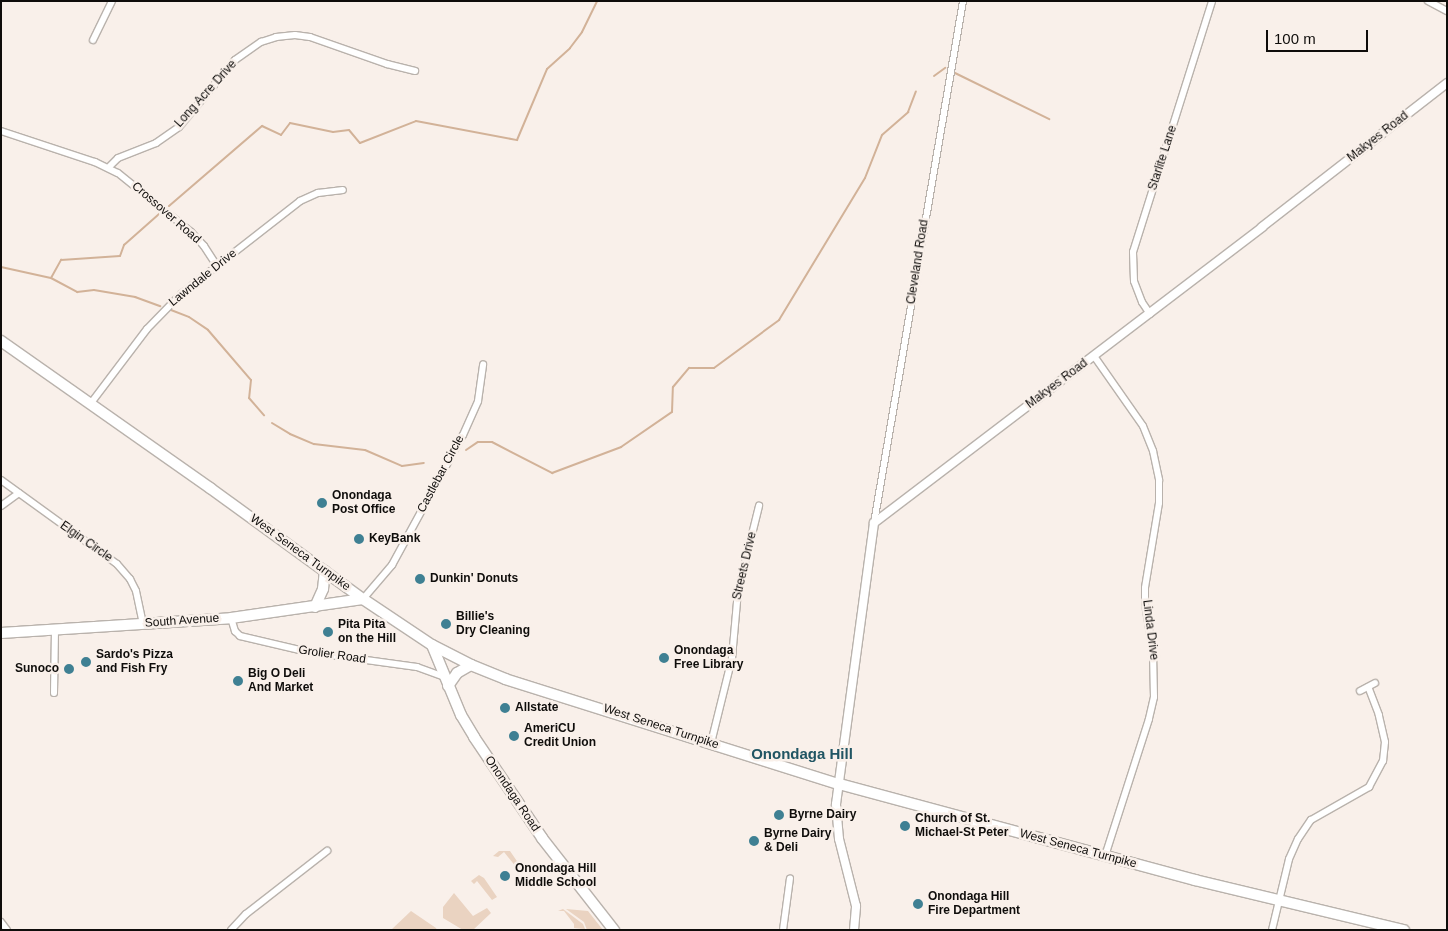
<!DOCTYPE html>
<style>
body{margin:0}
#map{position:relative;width:1448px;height:931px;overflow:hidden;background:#f9f0ea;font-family:Arial,sans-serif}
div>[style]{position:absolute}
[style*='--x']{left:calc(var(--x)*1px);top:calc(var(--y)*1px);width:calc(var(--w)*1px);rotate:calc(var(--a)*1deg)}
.green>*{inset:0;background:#ead3c1}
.stream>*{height:2px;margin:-1px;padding:0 1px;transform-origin:1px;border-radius:1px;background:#d2b298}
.roads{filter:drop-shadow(1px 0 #b9b2ac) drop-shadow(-1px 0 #b9b2ac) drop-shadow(0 1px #b9b2ac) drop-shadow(0 -1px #b9b2ac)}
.minor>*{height:6px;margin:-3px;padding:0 3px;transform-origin:3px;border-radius:3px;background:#fff}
.tertiary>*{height:8px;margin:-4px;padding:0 4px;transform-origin:4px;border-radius:4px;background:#fff}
.primary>*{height:10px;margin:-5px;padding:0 5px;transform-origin:5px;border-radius:5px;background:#fff}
.dots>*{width:14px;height:14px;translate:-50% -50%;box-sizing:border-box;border:2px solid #f9f0ea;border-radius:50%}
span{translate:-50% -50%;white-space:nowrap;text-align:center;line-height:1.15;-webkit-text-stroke:5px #f9f0ea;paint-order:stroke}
.street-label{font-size:12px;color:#0f0d0b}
.poi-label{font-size:12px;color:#0f0d0b;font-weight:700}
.left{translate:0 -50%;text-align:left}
.right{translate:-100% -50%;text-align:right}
.quarter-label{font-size:15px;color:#205563;font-weight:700}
.frame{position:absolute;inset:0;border:2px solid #0f0d0b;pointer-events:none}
.scale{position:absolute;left:1266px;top:30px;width:102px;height:22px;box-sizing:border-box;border:2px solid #0f0d0b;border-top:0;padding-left:6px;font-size:15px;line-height:18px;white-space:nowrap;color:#0f0d0b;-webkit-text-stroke:4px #f9f0ea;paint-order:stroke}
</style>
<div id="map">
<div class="green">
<i style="clip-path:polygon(499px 851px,510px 851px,523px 870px,521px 873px,504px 852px,498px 857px,493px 856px)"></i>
<i style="clip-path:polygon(479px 875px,484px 878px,497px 897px,492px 900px,477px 881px,474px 884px,471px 881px)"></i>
<i style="clip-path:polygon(454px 893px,473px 916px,487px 908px,491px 913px,473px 930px,463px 930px,443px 918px,443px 907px)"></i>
<i style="clip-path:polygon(563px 909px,583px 924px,585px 929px,574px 928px,574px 924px,564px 911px,558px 911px)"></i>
<i style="clip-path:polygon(566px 909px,588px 911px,603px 930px,587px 930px,584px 922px)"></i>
<i style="clip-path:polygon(411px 911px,436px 928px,437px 930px,391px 930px)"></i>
</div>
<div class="stream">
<i style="--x:955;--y:73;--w:105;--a:26.1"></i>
<i style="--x:934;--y:76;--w:14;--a:-36"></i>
<i style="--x:169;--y:206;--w:123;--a:-40.7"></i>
<i style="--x:262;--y:126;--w:21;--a:25"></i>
<i style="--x:281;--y:135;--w:15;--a:-53"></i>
<i style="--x:290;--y:123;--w:44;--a:11.8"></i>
<i style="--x:333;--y:132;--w:16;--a:-7"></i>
<i style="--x:349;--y:130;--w:17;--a:50"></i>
<i style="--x:360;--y:143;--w:60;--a:-21.4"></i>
<i style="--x:416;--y:121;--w:103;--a:10.7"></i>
<i style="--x:517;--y:140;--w:77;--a:-67.1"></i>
<i style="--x:547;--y:69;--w:31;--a:-42"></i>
<i style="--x:570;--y:48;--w:20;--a:-53"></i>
<i style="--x:582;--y:32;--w:34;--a:-64"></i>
<i style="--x:1;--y:267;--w:51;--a:12.4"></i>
<i style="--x:51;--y:278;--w:30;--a:28"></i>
<i style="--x:77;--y:292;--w:17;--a:-7"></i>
<i style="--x:94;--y:290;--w:42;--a:9.7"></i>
<i style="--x:135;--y:297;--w:27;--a:20"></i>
<i style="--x:51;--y:278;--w:21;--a:-61"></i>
<i style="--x:61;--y:260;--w:59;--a:-3.9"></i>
<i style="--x:120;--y:256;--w:12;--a:-70"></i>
<i style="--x:124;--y:245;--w:48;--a:-41.6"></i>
<i style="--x:171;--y:310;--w:19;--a:21"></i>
<i style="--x:189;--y:317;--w:23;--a:34"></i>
<i style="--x:208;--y:330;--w:66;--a:49.3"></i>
<i style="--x:251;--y:380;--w:18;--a:96"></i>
<i style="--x:249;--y:398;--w:23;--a:49"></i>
<i style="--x:272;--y:423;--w:21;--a:31"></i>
<i style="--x:290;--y:434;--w:26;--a:23"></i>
<i style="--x:314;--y:444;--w:51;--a:6.7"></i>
<i style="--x:365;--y:450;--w:40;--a:23.4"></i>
<i style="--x:402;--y:466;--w:22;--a:-8"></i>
<i style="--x:466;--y:450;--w:14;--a:-34"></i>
<i style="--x:478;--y:442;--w:14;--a:0"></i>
<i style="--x:492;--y:442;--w:68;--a:27.3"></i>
<i style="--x:552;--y:473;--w:74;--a:-20.6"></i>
<i style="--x:621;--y:447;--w:62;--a:-34.5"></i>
<i style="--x:672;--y:412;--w:25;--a:-88"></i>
<i style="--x:673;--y:387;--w:25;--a:-50"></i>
<i style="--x:689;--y:368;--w:25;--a:0"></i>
<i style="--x:714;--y:368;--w:81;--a:-36.4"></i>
<i style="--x:779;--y:320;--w:166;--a:-58.8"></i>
<i style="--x:865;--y:178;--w:46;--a:-68.4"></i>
<i style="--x:882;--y:135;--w:35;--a:-41"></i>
<i style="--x:908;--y:112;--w:22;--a:-69"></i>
</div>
<div class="roads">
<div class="minor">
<i style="--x:1428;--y:1;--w:21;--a:28"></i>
<i style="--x:93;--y:40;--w:43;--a:-64"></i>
<i style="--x:1;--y:131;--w:99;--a:18.3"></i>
<i style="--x:95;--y:162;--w:25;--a:26"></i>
<i style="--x:118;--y:173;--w:94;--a:38.9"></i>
<i style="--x:191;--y:232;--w:19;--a:47"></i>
<i style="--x:204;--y:246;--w:24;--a:57"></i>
<i style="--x:108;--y:168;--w:14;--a:-45"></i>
<i style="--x:118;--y:158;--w:41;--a:-21.5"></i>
<i style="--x:156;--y:143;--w:28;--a:-35"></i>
<i style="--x:179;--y:127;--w:87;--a:-50.1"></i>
<i style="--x:235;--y:60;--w:32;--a:-35"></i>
<i style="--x:261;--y:42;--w:16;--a:-18"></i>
<i style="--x:276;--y:37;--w:19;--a:-6"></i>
<i style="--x:295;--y:35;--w:15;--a:8"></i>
<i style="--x:310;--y:37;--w:82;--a:19.3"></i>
<i style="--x:387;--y:64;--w:29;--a:14"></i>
<i style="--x:1150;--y:314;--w:14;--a:-124"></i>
<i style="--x:1142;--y:302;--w:22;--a:-111"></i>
<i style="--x:1134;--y:281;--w:29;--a:-92"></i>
<i style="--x:1133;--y:252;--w:263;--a:-72.5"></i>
<i style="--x:1094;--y:356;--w:85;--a:55"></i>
<i style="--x:1143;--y:426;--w:27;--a:68"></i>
<i style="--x:1153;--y:451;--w:30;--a:78"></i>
<i style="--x:1159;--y:480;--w:23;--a:90"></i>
<i style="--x:1159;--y:503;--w:86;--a:99.4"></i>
<i style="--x:1145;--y:588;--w:16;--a:90"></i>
<i style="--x:1145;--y:604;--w:50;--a:80.7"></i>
<i style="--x:1153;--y:653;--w:44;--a:88.7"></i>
<i style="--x:1154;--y:697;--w:23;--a:103"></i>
<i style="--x:1149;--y:719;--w:144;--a:107.8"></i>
<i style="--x:91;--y:403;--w:93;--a:-52.9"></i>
<i style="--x:147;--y:329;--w:49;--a:-45.8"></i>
<i style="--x:181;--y:294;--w:151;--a:-38"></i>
<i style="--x:300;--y:201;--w:20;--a:-24"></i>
<i style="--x:318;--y:193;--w:25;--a:-7"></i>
<i style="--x:1;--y:480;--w:143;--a:35.9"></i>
<i style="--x:117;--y:564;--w:20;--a:49"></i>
<i style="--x:130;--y:579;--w:13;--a:63"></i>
<i style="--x:136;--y:591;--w:34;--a:78"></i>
<i style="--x:1;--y:506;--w:22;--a:-36"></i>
<i style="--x:874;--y:523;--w:530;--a:-80.32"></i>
<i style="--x:363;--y:599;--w:45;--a:-49.5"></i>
<i style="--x:392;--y:565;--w:148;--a:-61.4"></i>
<i style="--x:463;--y:435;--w:37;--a:-66"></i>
<i style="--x:478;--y:401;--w:37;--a:-82"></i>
<i style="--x:231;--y:618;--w:14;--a:73"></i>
<i style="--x:235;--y:631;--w:7;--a:45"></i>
<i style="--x:240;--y:636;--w:70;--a:13.2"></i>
<i style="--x:308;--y:652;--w:110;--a:7.8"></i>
<i style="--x:417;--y:667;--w:30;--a:20"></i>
<i style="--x:1360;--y:691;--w:17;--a:-28"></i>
<i style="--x:54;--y:693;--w:65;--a:-89.1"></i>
<i style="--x:711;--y:743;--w:88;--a:-76.1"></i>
<i style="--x:732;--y:658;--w:67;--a:-84.9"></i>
<i style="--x:738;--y:591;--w:88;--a:-76.1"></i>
<i style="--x:1;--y:922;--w:10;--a:53"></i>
<i style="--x:231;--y:930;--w:22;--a:-47"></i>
<i style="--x:246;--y:914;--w:103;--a:-37.9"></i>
<i style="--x:783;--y:930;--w:52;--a:-82.3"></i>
<i style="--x:1272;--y:930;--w:73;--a:-76.5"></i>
<i style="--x:1289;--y:859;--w:22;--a:-66"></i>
<i style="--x:1298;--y:839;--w:23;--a:-56"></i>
<i style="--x:1311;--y:820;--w:67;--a:-29.6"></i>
<i style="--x:1369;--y:787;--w:30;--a:-62"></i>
<i style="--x:1383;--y:761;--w:19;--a:-84"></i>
<i style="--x:1385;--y:742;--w:28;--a:-103"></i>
<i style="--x:1379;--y:715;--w:30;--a:-111"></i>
</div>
<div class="tertiary">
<i style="--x:854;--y:930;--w:24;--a:-85"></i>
<i style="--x:856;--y:906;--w:69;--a:-104.2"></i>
<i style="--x:839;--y:839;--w:35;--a:-95"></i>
<i style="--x:836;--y:804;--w:284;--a:-82.3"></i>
<i style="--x:874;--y:523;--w:488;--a:-37.3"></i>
<i style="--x:1262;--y:227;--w:234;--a:-37.9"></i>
</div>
<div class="primary">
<i style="--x:1;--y:341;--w:256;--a:35.1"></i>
<i style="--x:210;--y:488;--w:189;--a:36"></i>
<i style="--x:363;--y:599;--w:83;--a:33.7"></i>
<i style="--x:432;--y:645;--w:44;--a:27.1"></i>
<i style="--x:471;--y:665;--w:37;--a:22"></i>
<i style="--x:505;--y:679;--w:350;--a:17.5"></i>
<i style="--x:839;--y:784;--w:369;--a:15.1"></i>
<i style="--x:1195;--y:880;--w:215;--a:13.5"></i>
<i style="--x:315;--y:607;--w:20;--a:-66"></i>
<i style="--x:323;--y:589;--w:18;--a:-84"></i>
<i style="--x:1;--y:633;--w:230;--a:-3.7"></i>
<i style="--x:231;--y:618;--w:133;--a:-8.2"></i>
<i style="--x:432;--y:645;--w:76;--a:67.5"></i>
<i style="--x:461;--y:715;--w:26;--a:59"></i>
<i style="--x:474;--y:737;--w:122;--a:56"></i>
<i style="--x:542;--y:838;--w:117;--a:52"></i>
<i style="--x:448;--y:686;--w:16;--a:-55"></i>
<i style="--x:457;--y:673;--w:16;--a:-30"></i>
</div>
</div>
<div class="dots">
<i style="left:322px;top:503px;background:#3f8093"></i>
<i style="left:359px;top:539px;background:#3f8093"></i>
<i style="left:420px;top:579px;background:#3f8093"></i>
<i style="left:446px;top:624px;background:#3f8093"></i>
<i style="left:328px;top:632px;background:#3f8093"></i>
<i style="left:664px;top:658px;background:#3f8093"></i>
<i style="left:86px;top:662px;background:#3f8093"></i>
<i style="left:69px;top:669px;background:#3f8093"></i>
<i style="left:238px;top:681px;background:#3f8093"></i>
<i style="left:505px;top:708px;background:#3f8093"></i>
<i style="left:514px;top:736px;background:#3f8093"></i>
<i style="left:779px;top:815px;background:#3f8093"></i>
<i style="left:905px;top:826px;background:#3f8093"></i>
<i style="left:754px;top:841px;background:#3f8093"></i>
<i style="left:505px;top:876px;background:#3f8093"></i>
<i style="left:918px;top:904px;background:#3f8093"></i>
</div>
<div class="street-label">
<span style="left:206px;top:94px;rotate:-48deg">Long Acre Drive</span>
<span style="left:1378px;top:137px;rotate:-38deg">Makyes Road</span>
<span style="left:1163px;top:158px;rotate:-72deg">Starlite Lane</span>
<span style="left:166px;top:213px;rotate:41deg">Crossover Road</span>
<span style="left:918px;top:262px;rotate:-81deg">Cleveland Road</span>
<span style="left:203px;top:278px;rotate:-39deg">Lawndale Drive</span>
<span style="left:1057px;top:384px;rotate:-37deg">Makyes Road</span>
<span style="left:441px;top:474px;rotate:-62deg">Castlebar Circle</span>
<span style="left:86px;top:542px;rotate:35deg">Elgin Circle</span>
<span style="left:300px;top:553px;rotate:36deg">West Seneca Turnpike</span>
<span style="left:745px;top:566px;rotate:-77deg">Streets Drive</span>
<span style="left:182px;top:621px;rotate:-4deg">South Avenue</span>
<span style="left:1150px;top:630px;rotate:83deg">Linda Drive</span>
<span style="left:332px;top:655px;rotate:8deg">Grolier Road</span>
<span style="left:661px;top:727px;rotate:18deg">West Seneca Turnpike</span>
<span style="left:512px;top:794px;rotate:56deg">Onondaga Road</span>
<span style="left:1078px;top:849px;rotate:15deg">West Seneca Turnpike</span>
</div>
<div class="poi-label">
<span class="left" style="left:332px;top:503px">Onondaga<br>Post Office</span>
<span class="left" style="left:369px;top:539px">KeyBank</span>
<span class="left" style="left:430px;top:579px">Dunkin' Donuts</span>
<span class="left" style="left:456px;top:624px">Billie's<br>Dry Cleaning</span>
<span class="left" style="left:338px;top:632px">Pita Pita<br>on the Hill</span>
<span class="left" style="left:674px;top:658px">Onondaga<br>Free Library</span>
<span class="left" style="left:96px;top:662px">Sardo's Pizza<br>and Fish Fry</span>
<span class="right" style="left:59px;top:669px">Sunoco</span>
<span class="left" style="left:248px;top:681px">Big O Deli<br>And Market</span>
<span class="left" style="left:515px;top:708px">Allstate</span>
<span class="left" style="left:524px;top:736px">AmeriCU<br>Credit Union</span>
<span class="left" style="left:789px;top:815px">Byrne Dairy</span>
<span class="left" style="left:915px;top:826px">Church of St.<br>Michael-St Peter</span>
<span class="left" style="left:764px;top:841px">Byrne Dairy<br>&amp; Deli</span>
<span class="left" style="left:515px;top:876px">Onondaga Hill<br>Middle School</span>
<span class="left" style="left:928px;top:904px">Onondaga Hill<br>Fire Department</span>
</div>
<div class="quarter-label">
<span style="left:802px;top:754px">Onondaga Hill</span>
</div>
<div class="frame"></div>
<div class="scale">100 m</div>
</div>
